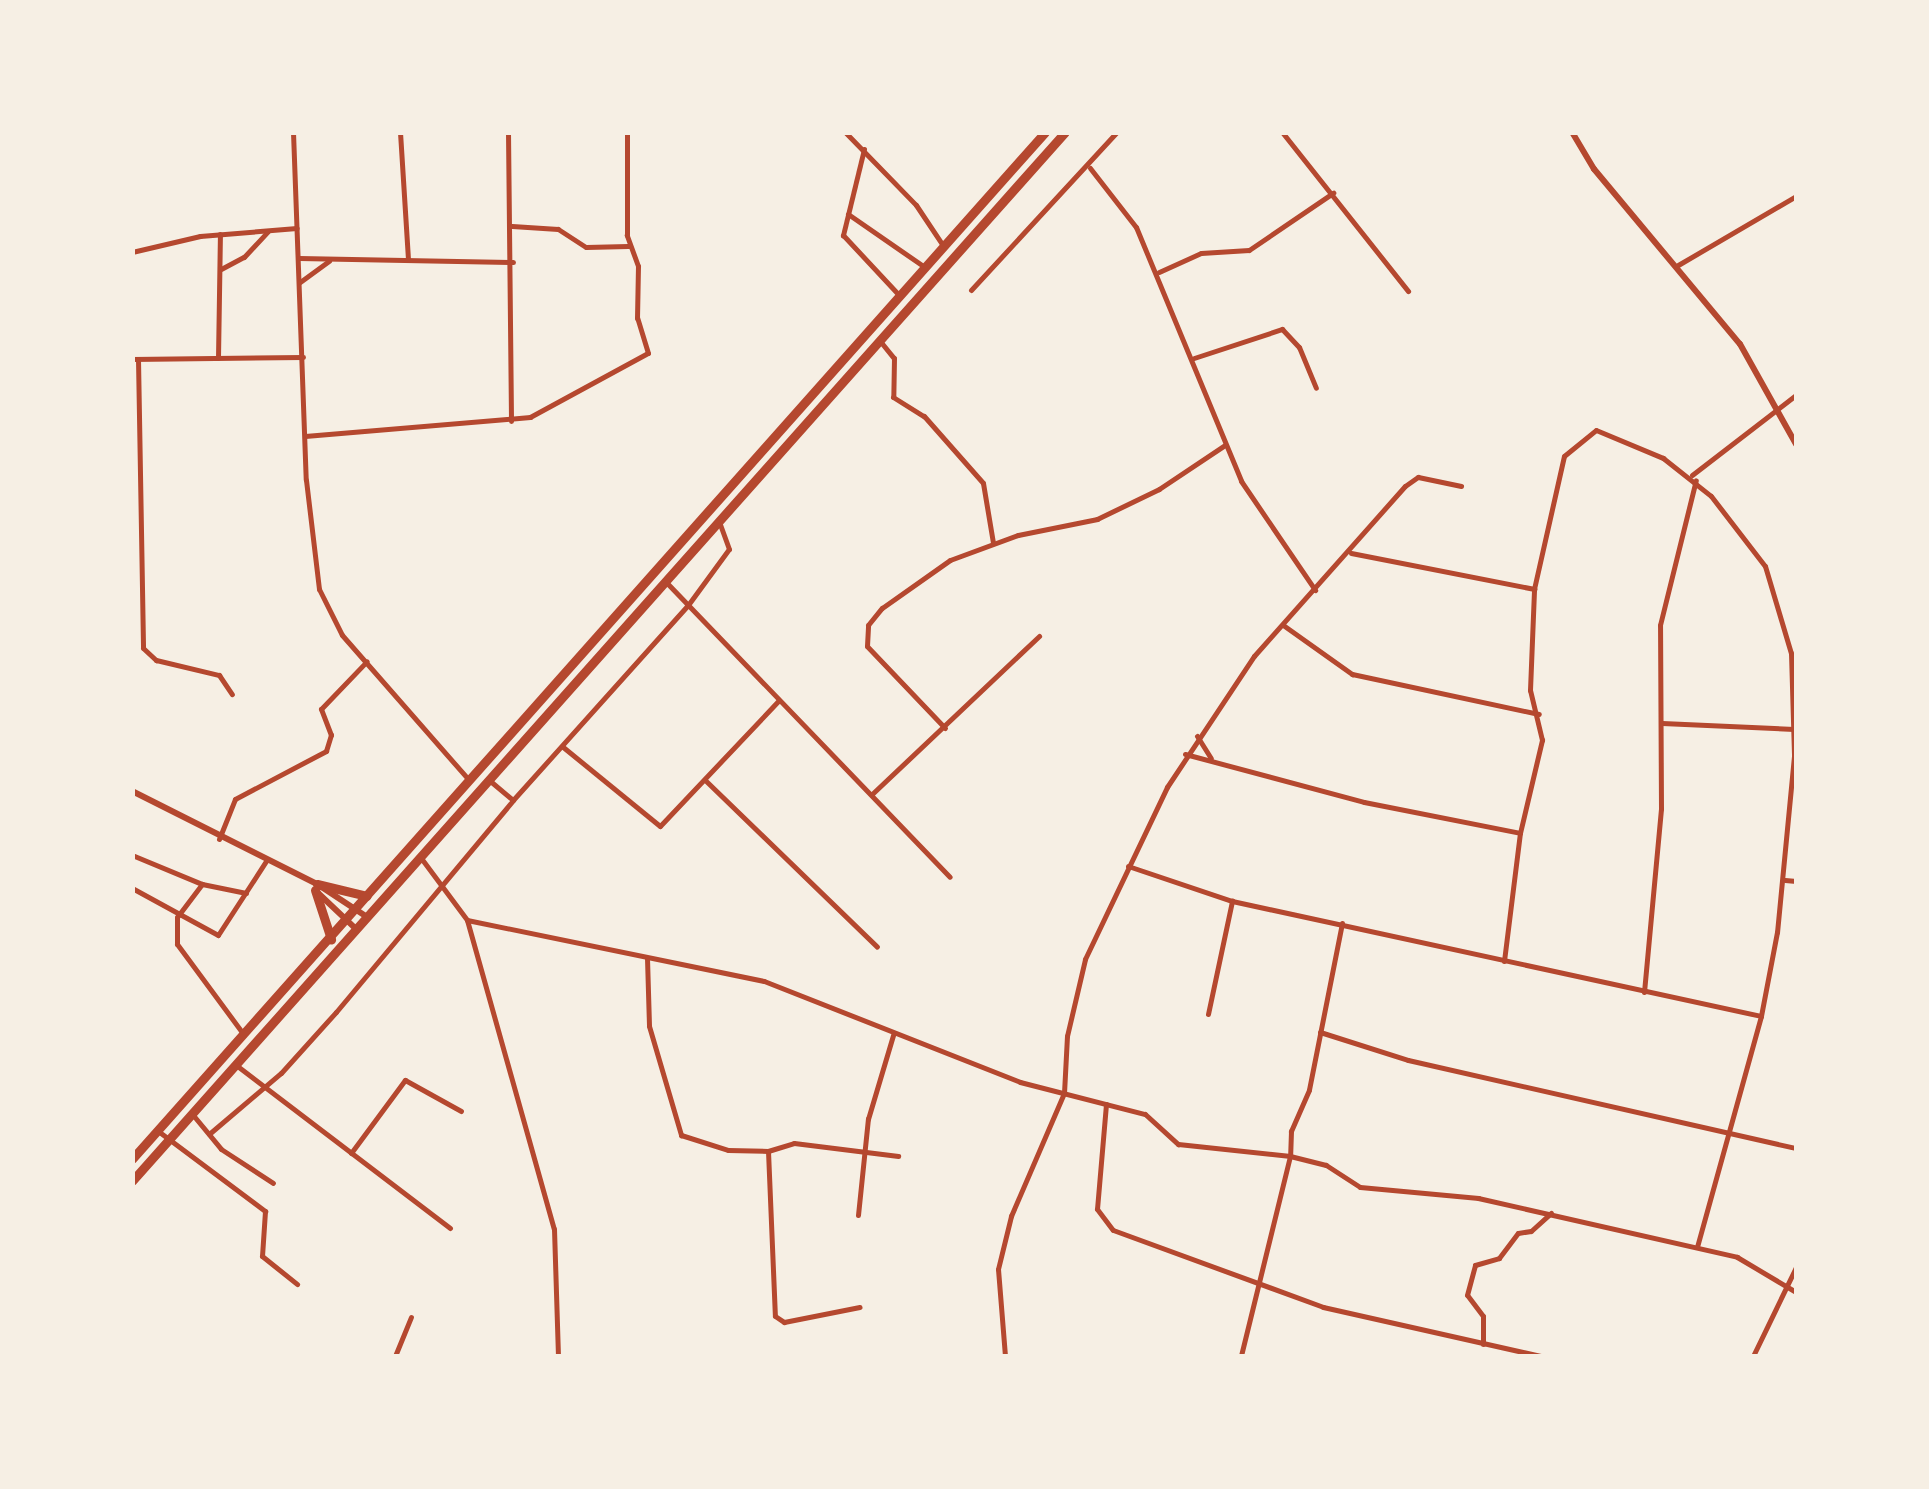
<!DOCTYPE html>
<style>
body{margin:0}
#map{position:relative;width:1929px;height:1489px;overflow:hidden;background:#f6efe4;font-family:Lora,serif}
div>[style]{position:absolute}
[style*='--x']{left:calc(var(--x)*1px);top:calc(var(--y)*1px);width:calc(var(--w)*1px);rotate:calc(var(--a)*1deg)}
.minor>*{height:5px;margin:-2.5px;padding:0 2.5px;transform-origin:2.5px;border-radius:2.5px;background:#b5482f}
.tertiary>*{height:6px;margin:-3px;padding:0 3px;transform-origin:3px;border-radius:3px;background:#b5482f}
.primary>*{height:9px;margin:-4.5px;padding:0 4.5px;transform-origin:4.5px;border-radius:4.5px;background:#b5482f}
span{translate:-50% -50%;white-space:nowrap;text-align:center;line-height:1.15;-webkit-text-stroke:10px #f6efe4;paint-order:stroke}
.frame{position:absolute;inset:0;border:135px solid #f6efe4;pointer-events:none}
</style>
<div id="map">
<div class="minor">
<i style="--x:293;--y:132;--w:348;--a:87.9"></i>
<i style="--x:306;--y:480;--w:110;--a:83.2"></i>
<i style="--x:319;--y:589;--w:51;--a:63.4"></i>
<i style="--x:342;--y:635;--w:191;--a:48.8"></i>
<i style="--x:400;--y:132;--w:126;--a:86.4"></i>
<i style="--x:508;--y:132;--w:289;--a:89.4"></i>
<i style="--x:845;--y:132;--w:102;--a:45.8"></i>
<i style="--x:916;--y:205;--w:50;--a:56.3"></i>
<i style="--x:1282;--y:132;--w:203;--a:51.6"></i>
<i style="--x:864;--y:149;--w:89;--a:103.7"></i>
<i style="--x:843;--y:235;--w:81;--a:47"></i>
<i style="--x:1090;--y:168;--w:75;--a:52.1"></i>
<i style="--x:1136;--y:227;--w:275;--a:67.5"></i>
<i style="--x:1241;--y:481;--w:132;--a:55.8"></i>
<i style="--x:848;--y:214;--w:91;--a:34.7"></i>
<i style="--x:512;--y:226;--w:46;--a:3.7"></i>
<i style="--x:558;--y:229;--w:33;--a:33"></i>
<i style="--x:586;--y:247;--w:42;--a:-1.4"></i>
<i style="--x:132;--y:252;--w:70;--a:-13.2"></i>
<i style="--x:200;--y:236;--w:97;--a:-4.7"></i>
<i style="--x:299;--y:258;--w:214;--a:1.1"></i>
<i style="--x:1678;--y:265;--w:137;--a:-30.3"></i>
<i style="--x:221;--y:269;--w:26;--a:-28"></i>
<i style="--x:244;--y:257;--w:35;--a:-47"></i>
<i style="--x:1159;--y:272;--w:46;--a:-24.3"></i>
<i style="--x:1201;--y:253;--w:48;--a:-3.6"></i>
<i style="--x:1249;--y:250;--w:102;--a:-34.2"></i>
<i style="--x:300;--y:282;--w:36;--a:-36"></i>
<i style="--x:971;--y:290;--w:215;--a:-47.3"></i>
<i style="--x:880;--y:341;--w:22;--a:51"></i>
<i style="--x:894;--y:358;--w:39;--a:91"></i>
<i style="--x:893;--y:397;--w:36;--a:32"></i>
<i style="--x:924;--y:416;--w:89;--a:48.6"></i>
<i style="--x:983;--y:483;--w:61;--a:80.5"></i>
<i style="--x:218;--y:358;--w:124;--a:-89.1"></i>
<i style="--x:1194;--y:358;--w:93;--a:-18.2"></i>
<i style="--x:1282;--y:329;--w:25;--a:47"></i>
<i style="--x:1299;--y:347;--w:44;--a:67.5"></i>
<i style="--x:132;--y:359;--w:171;--a:-0.7"></i>
<i style="--x:138;--y:359;--w:289;--a:89"></i>
<i style="--x:143;--y:648;--w:18;--a:43"></i>
<i style="--x:156;--y:660;--w:65;--a:13.4"></i>
<i style="--x:219;--y:675;--w:23;--a:56"></i>
<i style="--x:305;--y:436;--w:226;--a:-4.8"></i>
<i style="--x:530;--y:417;--w:134;--a:-28.5"></i>
<i style="--x:648;--y:353;--w:37;--a:-107"></i>
<i style="--x:637;--y:318;--w:52;--a:-88.9"></i>
<i style="--x:638;--y:266;--w:33;--a:-110"></i>
<i style="--x:627;--y:235;--w:103;--a:-90"></i>
<i style="--x:1692;--y:475;--w:131;--a:-37.6"></i>
<i style="--x:1351;--y:553;--w:187;--a:11.1"></i>
<i style="--x:666;--y:582;--w:409;--a:46.1"></i>
<i style="--x:1283;--y:625;--w:85;--a:35.4"></i>
<i style="--x:1352;--y:674;--w:191;--a:12.1"></i>
<i style="--x:1662;--y:723;--w:132;--a:2.6"></i>
<i style="--x:945;--y:728;--w:113;--a:-133.6"></i>
<i style="--x:867;--y:646;--w:21;--a:-87"></i>
<i style="--x:868;--y:625;--w:22;--a:-51"></i>
<i style="--x:882;--y:608;--w:83;--a:-35.2"></i>
<i style="--x:950;--y:560;--w:72;--a:-20.2"></i>
<i style="--x:1018;--y:535;--w:81;--a:-11.4"></i>
<i style="--x:1097;--y:519;--w:69;--a:-25.8"></i>
<i style="--x:1159;--y:489;--w:79;--a:-33.7"></i>
<i style="--x:1197;--y:736;--w:26;--a:58"></i>
<i style="--x:563;--y:747;--w:125;--a:39.2"></i>
<i style="--x:660;--y:826;--w:173;--a:-46.6"></i>
<i style="--x:1185;--y:754;--w:185;--a:15"></i>
<i style="--x:1364;--y:802;--w:159;--a:11.2"></i>
<i style="--x:489;--y:780;--w:31;--a:40"></i>
<i style="--x:706;--y:781;--w:238;--a:44.1"></i>
<i style="--x:872;--y:794;--w:230;--a:-43.4"></i>
<i style="--x:219;--y:839;--w:43;--a:-68.2"></i>
<i style="--x:235;--y:799;--w:103;--a:-27.8"></i>
<i style="--x:326;--y:751;--w:17;--a:-73"></i>
<i style="--x:331;--y:735;--w:28;--a:-111"></i>
<i style="--x:321;--y:709;--w:66;--a:-46.2"></i>
<i style="--x:132;--y:855;--w:76;--a:22.5"></i>
<i style="--x:202;--y:884;--w:45;--a:11.6"></i>
<i style="--x:421;--y:858;--w:77;--a:53.4"></i>
<i style="--x:467;--y:920;--w:321;--a:74.3"></i>
<i style="--x:554;--y:1229;--w:127;--a:88.2"></i>
<i style="--x:1128;--y:866;--w:110;--a:18.6"></i>
<i style="--x:1232;--y:901;--w:541;--a:12.26"></i>
<i style="--x:1785;--y:880;--w:11;--a:5"></i>
<i style="--x:202;--y:884;--w:41;--a:127.1"></i>
<i style="--x:177;--y:917;--w:27;--a:90"></i>
<i style="--x:177;--y:944;--w:113;--a:53.6"></i>
<i style="--x:132;--y:888;--w:98;--a:28.7"></i>
<i style="--x:218;--y:935;--w:88;--a:-57"></i>
<i style="--x:467;--y:920;--w:303;--a:11.6"></i>
<i style="--x:764;--y:981;--w:275;--a:21.5"></i>
<i style="--x:1020;--y:1082;--w:129;--a:14.4"></i>
<i style="--x:1145;--y:1114;--w:45;--a:42.3"></i>
<i style="--x:1178;--y:1144;--w:113;--a:6.1"></i>
<i style="--x:1290;--y:1156;--w:206;--a:103.8"></i>
<i style="--x:1342;--y:923;--w:170;--a:101.2"></i>
<i style="--x:1309;--y:1090;--w:45;--a:113.7"></i>
<i style="--x:1291;--y:1131;--w:25;--a:92"></i>
<i style="--x:1290;--y:1156;--w:37;--a:14"></i>
<i style="--x:1326;--y:1165;--w:40;--a:32.9"></i>
<i style="--x:1360;--y:1187;--w:119;--a:5.3"></i>
<i style="--x:1478;--y:1198;--w:266;--a:12.8"></i>
<i style="--x:1737;--y:1257;--w:69;--a:30.7"></i>
<i style="--x:647;--y:958;--w:68;--a:88.3"></i>
<i style="--x:649;--y:1026;--w:114;--a:73.6"></i>
<i style="--x:681;--y:1135;--w:49;--a:17.7"></i>
<i style="--x:728;--y:1150;--w:40;--a:1.4"></i>
<i style="--x:768;--y:1151;--w:27;--a:-17"></i>
<i style="--x:794;--y:1143;--w:105;--a:7.1"></i>
<i style="--x:1504;--y:961;--w:129;--a:-82.9"></i>
<i style="--x:1520;--y:833;--w:96;--a:-76.7"></i>
<i style="--x:1542;--y:740;--w:51;--a:-103.5"></i>
<i style="--x:1530;--y:690;--w:101;--a:-87.7"></i>
<i style="--x:1534;--y:589;--w:136;--a:-77.3"></i>
<i style="--x:1564;--y:456;--w:41;--a:-39.1"></i>
<i style="--x:1596;--y:430;--w:73;--a:22.7"></i>
<i style="--x:1663;--y:458;--w:61;--a:38.4"></i>
<i style="--x:1711;--y:496;--w:88;--a:52.4"></i>
<i style="--x:1765;--y:566;--w:91;--a:73.4"></i>
<i style="--x:1791;--y:653;--w:103;--a:88.3"></i>
<i style="--x:1794;--y:756;--w:177;--a:95.5"></i>
<i style="--x:1777;--y:932;--w:86;--a:100.8"></i>
<i style="--x:1761;--y:1016;--w:239;--a:105.5"></i>
<i style="--x:1644;--y:992;--w:184;--a:-84.7"></i>
<i style="--x:1661;--y:809;--w:184;--a:-90.3"></i>
<i style="--x:1660;--y:625;--w:149;--a:-76.1"></i>
<i style="--x:1208;--y:1014;--w:116;--a:-78"></i>
<i style="--x:1320;--y:1032;--w:92;--a:17.7"></i>
<i style="--x:1408;--y:1060;--w:398;--a:12.8"></i>
<i style="--x:236;--y:1065;--w:269;--a:37.3"></i>
<i style="--x:1106;--y:1104;--w:105;--a:94.9"></i>
<i style="--x:1097;--y:1209;--w:26;--a:53"></i>
<i style="--x:1113;--y:1230;--w:224;--a:20.1"></i>
<i style="--x:1323;--y:1307;--w:223;--a:12.7"></i>
<i style="--x:193;--y:1115;--w:44;--a:50.5"></i>
<i style="--x:221;--y:1149;--w:62;--a:33.2"></i>
<i style="--x:158;--y:1131;--w:134;--a:36.8"></i>
<i style="--x:265;--y:1211;--w:45;--a:93.8"></i>
<i style="--x:262;--y:1256;--w:45;--a:38.7"></i>
<i style="--x:209;--y:1134;--w:94;--a:-40.3"></i>
<i style="--x:281;--y:1073;--w:82;--a:-48"></i>
<i style="--x:336;--y:1012;--w:276;--a:-50.1"></i>
<i style="--x:513;--y:800;--w:262;--a:-48.1"></i>
<i style="--x:688;--y:605;--w:69;--a:-53.8"></i>
<i style="--x:729;--y:549;--w:29;--a:-110"></i>
<i style="--x:768;--y:1151;--w:165;--a:87.6"></i>
<i style="--x:775;--y:1316;--w:11;--a:34"></i>
<i style="--x:784;--y:1322;--w:77;--a:-11.2"></i>
<i style="--x:351;--y:1153;--w:91;--a:-53.5"></i>
<i style="--x:405;--y:1080;--w:64;--a:29"></i>
<i style="--x:858;--y:1215;--w:97;--a:-84.1"></i>
<i style="--x:868;--y:1119;--w:88;--a:-73.4"></i>
<i style="--x:1483;--y:1344;--w:28;--a:-90"></i>
<i style="--x:1483;--y:1316;--w:26;--a:-127"></i>
<i style="--x:1467;--y:1295;--w:31;--a:-75"></i>
<i style="--x:1475;--y:1265;--w:25;--a:-16"></i>
<i style="--x:1499;--y:1258;--w:31;--a:-53"></i>
<i style="--x:1518;--y:1233;--w:13;--a:-9"></i>
<i style="--x:1531;--y:1231;--w:27;--a:-42"></i>
<i style="--x:395;--y:1356;--w:42;--a:-67.7"></i>
<i style="--x:1005;--y:1356;--w:87;--a:-94.6"></i>
<i style="--x:998;--y:1269;--w:55;--a:-76.2"></i>
<i style="--x:1011;--y:1216;--w:134;--a:-66.7"></i>
<i style="--x:1064;--y:1093;--w:57;--a:-87"></i>
<i style="--x:1067;--y:1036;--w:79;--a:-76.8"></i>
<i style="--x:1085;--y:959;--w:191;--a:-64.5"></i>
<i style="--x:1167;--y:787;--w:157;--a:-56.4"></i>
<i style="--x:1254;--y:656;--w:227;--a:-48.4"></i>
<i style="--x:1405;--y:486;--w:16;--a:-35"></i>
<i style="--x:1418;--y:477;--w:44;--a:11.8"></i>
<i style="--x:1753;--y:1356;--w:99;--a:-64.2"></i>
</div>
<div class="tertiary">
<i style="--x:1572;--y:132;--w:43;--a:59.3"></i>
<i style="--x:1594;--y:169;--w:228;--a:50.2"></i>
<i style="--x:1740;--y:344;--w:115;--a:60.8"></i>
<i style="--x:132;--y:791;--w:207;--a:26.7"></i>
<i style="--x:317;--y:884;--w:60;--a:33.4"></i>
<i style="--x:317;--y:892;--w:54;--a:43.5"></i>
</div>
<div class="primary">
<i style="--x:317;--y:884;--w:51;--a:13.5"></i>
<i style="--x:315;--y:890;--w:52;--a:71.9"></i>
<i style="--x:132;--y:1159;--w:1374;--a:-48.36"></i>
<i style="--x:132;--y:1181;--w:1404;--a:-48.35"></i>
</div>
<div class="frame"></div>
</div>
